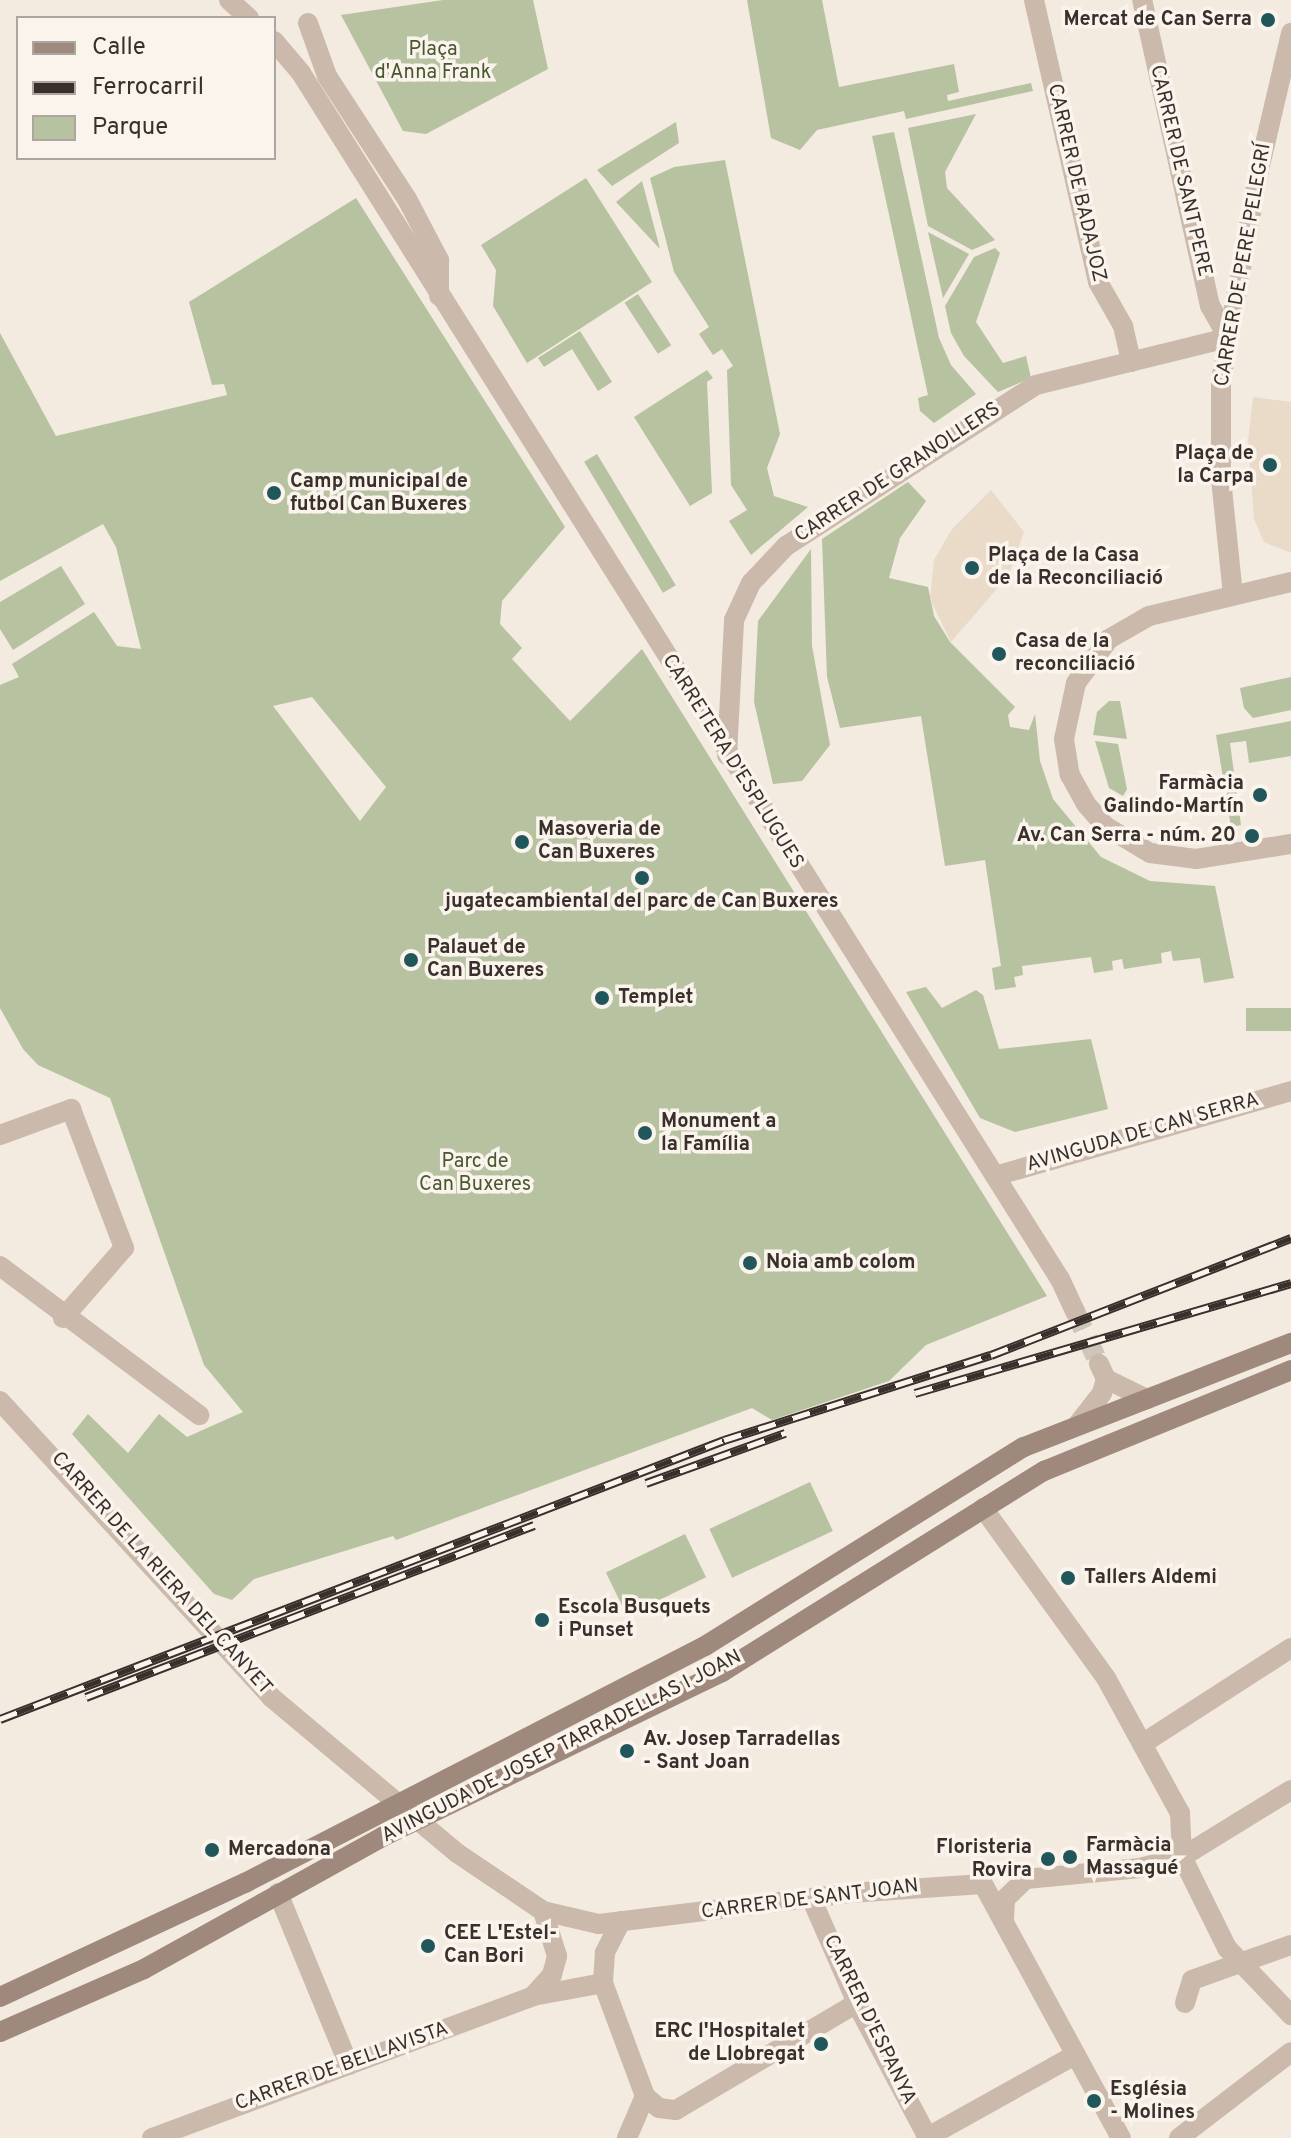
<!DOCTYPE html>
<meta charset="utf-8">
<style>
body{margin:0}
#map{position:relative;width:1291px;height:2138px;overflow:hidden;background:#f3eae0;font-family:Overpass,sans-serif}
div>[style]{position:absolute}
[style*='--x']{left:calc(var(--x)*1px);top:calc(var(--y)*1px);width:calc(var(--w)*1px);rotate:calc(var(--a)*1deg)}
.green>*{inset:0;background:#b7c2a0;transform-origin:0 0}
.plaza>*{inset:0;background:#eadac8}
.street-tunnel>*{height:20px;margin-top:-10px;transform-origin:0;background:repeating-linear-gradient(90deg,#cec5bc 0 20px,transparent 0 30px)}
.street>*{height:20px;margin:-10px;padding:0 10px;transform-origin:10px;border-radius:10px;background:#cbbaac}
.secondary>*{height:20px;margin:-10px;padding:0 10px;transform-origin:10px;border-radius:10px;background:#9f897d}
.rail>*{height:9px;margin-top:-4.5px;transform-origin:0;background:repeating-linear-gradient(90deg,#faf4ed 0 18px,#392f2b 0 36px);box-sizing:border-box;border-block:2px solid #392f2b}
.dots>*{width:22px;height:22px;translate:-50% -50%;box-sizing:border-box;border:4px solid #faf4ed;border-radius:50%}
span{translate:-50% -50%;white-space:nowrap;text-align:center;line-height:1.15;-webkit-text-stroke:7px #faf4ed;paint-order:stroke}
.poi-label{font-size:20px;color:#392f2b;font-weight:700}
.right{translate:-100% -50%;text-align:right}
.left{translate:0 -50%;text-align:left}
.park-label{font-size:20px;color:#49572f}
.street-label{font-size:20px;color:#392f2b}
.legend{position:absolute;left:16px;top:16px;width:260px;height:144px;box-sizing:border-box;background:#faf4ed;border:2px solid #ada59f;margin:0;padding:10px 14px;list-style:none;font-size:24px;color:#392f2b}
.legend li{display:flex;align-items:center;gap:16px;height:40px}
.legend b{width:40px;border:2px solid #ada59f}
</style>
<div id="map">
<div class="green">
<i style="clip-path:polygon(443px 0,533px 0,548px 69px,426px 134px,403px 131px,341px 15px)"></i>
<i style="clip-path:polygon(747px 0,822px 0,839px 87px,954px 64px,959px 92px,947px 95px,948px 101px,1031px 83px,1033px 91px,906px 119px,904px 111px,817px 130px,800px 150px,771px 138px)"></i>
<i style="clip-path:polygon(976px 114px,945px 172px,947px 188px,995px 240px,972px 250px,928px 226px,908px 128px)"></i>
<i style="clip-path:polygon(676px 122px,679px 143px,612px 186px,597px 170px)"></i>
<i style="clip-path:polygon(894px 132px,939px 338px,951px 365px,976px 394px,934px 423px,920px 411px,918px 398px,928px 395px,872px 136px)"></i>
<i style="clip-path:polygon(725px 160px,780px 434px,767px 468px,774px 496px,808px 507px,751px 555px,729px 521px,747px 510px,731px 485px,727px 370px,733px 366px,722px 349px,713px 355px,699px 334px,709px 327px,674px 272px,650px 178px,674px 167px)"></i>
<i style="clip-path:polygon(586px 178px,652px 282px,527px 363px,493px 306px,496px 270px,481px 245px)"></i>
<i style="clip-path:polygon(642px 181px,660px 249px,616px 202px)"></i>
<i style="clip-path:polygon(evenodd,356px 198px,565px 527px,502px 601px,500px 624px,522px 648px,512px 659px,570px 721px,642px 649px,1047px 1296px,926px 1345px,889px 1381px,772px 1420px,752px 1408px,396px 1540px,393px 1536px,254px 1579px,232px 1600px,214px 1594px,72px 1434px,88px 1414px,128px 1453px,159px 1414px,187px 1437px,243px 1412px,204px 1365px,110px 1098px,38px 1065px,23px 1049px,0 1008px,0 685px,19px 677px,12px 664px,94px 612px,117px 646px,141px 649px,116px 547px,103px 524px,0 581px,0 333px,56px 436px,227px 395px,224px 384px,212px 385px,189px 302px,356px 198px,312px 697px,386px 787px,360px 821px,273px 706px,312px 697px)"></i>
<i style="clip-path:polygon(928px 232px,969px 254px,943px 298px)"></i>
<i style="clip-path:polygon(995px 248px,1000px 253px,976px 322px,1003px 363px,1026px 356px,1031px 378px,998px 392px,964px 356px,951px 333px,945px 306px,974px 257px)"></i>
<i style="left:638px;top:294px;width:61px;height:16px;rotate:57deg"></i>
<i style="clip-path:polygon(580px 331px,612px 382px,598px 391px,572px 349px,544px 367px,538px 358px)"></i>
<i style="clip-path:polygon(707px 370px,713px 378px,707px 382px,712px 493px,690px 506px,634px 417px)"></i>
<i style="left:597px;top:454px;width:153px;height:15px;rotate:59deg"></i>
<i style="clip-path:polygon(908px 482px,926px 501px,900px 538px,889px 578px,928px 587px,934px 616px,950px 642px,1015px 707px,1008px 715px,1010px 727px,1029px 730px,1035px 714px,1040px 761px,1053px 799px,1101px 857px,1150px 881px,1215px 886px,1234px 978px,1204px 983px,1200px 958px,1173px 961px,1171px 951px,1161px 953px,1162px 963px,1124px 969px,1122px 959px,1112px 961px,1113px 970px,1094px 973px,1091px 957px,1022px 966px,1023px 975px,1014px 977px,1016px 987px,995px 990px,992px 968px,1001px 966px,985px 860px,945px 866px,921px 716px,840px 728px,827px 677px,822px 539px)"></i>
<i style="clip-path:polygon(811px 549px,812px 646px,830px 745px,802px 781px,773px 784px,754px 702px,758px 621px)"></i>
<i style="clip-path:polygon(61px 566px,85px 604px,13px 650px,0 629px,0 602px)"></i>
<i style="clip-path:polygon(1291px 677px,1291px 710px,1253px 718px,1244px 708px,1240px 688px)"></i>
<i style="clip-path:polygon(1109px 701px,1120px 701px,1127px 739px,1093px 735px,1097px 712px)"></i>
<i style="clip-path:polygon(1291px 721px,1291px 756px,1249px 763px,1246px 741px,1230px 743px,1241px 825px,1231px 827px,1216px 735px)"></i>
<i style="clip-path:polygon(1095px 741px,1118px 744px,1127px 789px,1123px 796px,1109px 788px)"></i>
<i style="clip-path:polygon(926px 987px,942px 1008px,976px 990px,983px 995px,999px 1049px,1091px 1039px,1108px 1109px,1015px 1132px,980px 1118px,906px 992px)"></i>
<i style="left:1291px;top:1008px;width:23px;height:45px;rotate:90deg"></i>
<i style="left:810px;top:1482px;width:54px;height:111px;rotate:65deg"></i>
<i style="left:685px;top:1534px;width:48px;height:88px;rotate:64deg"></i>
</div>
<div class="plaza">
<i style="clip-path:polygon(1253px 397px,1291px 402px,1291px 553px,1264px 542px,1254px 519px,1248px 442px)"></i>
<i style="clip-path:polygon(991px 490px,1024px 532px,1008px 576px,951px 642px,930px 599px,934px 560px,952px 529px)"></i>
</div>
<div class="street-tunnel">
<i style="--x:1075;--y:1311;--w:58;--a:65.6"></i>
</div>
<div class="street">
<i style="--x:229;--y:0;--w:27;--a:42"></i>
<i style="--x:1034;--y:0;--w:289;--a:77.2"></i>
<i style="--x:1098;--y:282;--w:51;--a:60.4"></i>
<i style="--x:1123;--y:326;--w:37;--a:77"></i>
<i style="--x:308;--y:23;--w:56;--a:70.3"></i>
<i style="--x:327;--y:76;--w:147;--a:57"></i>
<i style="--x:407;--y:199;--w:69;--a:62.3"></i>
<i style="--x:439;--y:260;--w:36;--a:90"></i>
<i style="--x:274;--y:41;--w:42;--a:49.8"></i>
<i style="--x:301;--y:73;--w:1425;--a:57.82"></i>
<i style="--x:1060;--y:1279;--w:35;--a:65"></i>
<i style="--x:1291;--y:582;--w:146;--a:166.5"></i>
<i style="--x:1149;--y:616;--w:46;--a:150.1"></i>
<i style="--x:1109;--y:639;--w:55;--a:126.9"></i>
<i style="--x:1076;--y:683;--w:57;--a:102.1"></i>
<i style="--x:1064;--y:739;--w:36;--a:81"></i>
<i style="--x:1070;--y:775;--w:33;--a:61"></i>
<i style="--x:1086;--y:804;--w:29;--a:49"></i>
<i style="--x:1105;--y:826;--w:52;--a:31"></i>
<i style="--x:1150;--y:853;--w:46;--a:7.4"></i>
<i style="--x:1196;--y:859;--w:96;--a:-9"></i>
<i style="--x:1233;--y:595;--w:117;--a:-95.9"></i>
<i style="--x:1221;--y:479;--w:99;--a:-90"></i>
<i style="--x:1221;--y:380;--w:209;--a:-79.8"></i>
<i style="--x:1258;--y:174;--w:145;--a:-76.8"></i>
<i style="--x:727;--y:755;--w:135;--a:-87"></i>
<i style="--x:734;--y:620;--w:41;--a:-65.3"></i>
<i style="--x:751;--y:583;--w:51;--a:-46.6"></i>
<i style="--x:786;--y:546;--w:297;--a:-32.8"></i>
<i style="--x:1036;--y:385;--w:198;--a:-13.8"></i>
<i style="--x:1228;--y:338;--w:37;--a:-119"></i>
<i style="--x:1210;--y:306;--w:313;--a:-102.5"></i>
<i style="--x:0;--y:1135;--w:76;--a:-20.1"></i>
<i style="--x:71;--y:1109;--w:149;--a:69.1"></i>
<i style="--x:124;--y:1248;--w:93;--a:131.1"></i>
<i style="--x:995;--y:1176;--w:308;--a:-16"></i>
<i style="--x:0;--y:1266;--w:249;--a:36.8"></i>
<i style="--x:1106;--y:1379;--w:46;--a:26"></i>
<i style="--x:0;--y:1401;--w:401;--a:47.5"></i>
<i style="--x:271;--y:1697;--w:243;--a:40"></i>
<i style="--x:457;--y:1853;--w:104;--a:34"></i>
<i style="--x:543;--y:1911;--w:57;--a:13.1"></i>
<i style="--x:599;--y:1924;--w:253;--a:-7"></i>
<i style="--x:850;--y:1893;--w:133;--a:-3.9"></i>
<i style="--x:983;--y:1884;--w:289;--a:61.5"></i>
<i style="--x:1078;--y:1424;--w:39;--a:-52"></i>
<i style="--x:1102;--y:1393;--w:15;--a:-74"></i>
<i style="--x:1106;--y:1379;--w:17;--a:-115"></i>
<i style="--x:983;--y:1508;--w:210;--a:54.1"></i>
<i style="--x:1106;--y:1678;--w:154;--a:61.3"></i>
<i style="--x:1180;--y:1813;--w:44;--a:87.4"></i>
<i style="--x:1182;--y:1857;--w:102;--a:63.7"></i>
<i style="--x:1227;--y:1948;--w:93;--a:46.3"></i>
<i style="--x:1142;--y:1744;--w:177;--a:-32.8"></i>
<i style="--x:278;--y:1893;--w:186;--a:67.6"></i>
<i style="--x:812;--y:1900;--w:120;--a:66.4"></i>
<i style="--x:860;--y:2010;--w:145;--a:62"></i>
<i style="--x:1004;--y:1919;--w:20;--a:-87"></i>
<i style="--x:1005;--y:1899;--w:29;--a:-44"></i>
<i style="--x:1026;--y:1879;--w:115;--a:-5.5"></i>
<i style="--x:1140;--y:1868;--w:43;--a:-14.7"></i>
<i style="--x:1182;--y:1857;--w:128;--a:-31.6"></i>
<i style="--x:621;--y:1921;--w:36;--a:117"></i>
<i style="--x:605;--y:1953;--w:30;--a:94"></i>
<i style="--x:603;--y:1983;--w:121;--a:69.6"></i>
<i style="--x:645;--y:2096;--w:18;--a:41"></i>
<i style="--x:659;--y:2108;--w:17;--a:7"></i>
<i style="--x:676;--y:2110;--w:210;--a:-30.6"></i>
<i style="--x:533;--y:1996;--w:28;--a:-48"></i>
<i style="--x:552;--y:1975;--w:20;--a:-75"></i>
<i style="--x:557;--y:1956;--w:47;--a:-107.3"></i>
<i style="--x:1185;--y:2003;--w:24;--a:-73"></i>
<i style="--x:1192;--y:1980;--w:105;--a:-19.5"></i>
<i style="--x:152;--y:2138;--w:407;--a:-20.4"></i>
<i style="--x:533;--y:1996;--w:71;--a:-10.5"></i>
<i style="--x:627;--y:2138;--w:46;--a:-66.8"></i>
<i style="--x:926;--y:2138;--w:171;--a:-29.1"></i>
<i style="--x:1179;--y:2138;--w:141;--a:-37.5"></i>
</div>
<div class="secondary">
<i style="--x:0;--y:1997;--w:270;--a:-25"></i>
<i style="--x:245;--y:1883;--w:517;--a:-27.26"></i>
<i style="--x:705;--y:1646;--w:376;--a:-32"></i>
<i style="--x:1024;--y:1447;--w:287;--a:-21.3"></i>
<i style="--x:0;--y:2032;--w:157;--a:-23.6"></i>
<i style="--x:144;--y:1969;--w:272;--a:-29"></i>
<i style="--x:382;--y:1837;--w:378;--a:-25.9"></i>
<i style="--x:722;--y:1672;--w:380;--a:-32"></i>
<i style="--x:1044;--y:1471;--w:267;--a:-22.2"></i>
</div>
<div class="rail">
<i style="--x:915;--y:1393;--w:392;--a:-16.3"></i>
<i style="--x:646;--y:1483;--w:148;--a:-19.8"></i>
<i style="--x:86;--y:1697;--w:480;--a:-21"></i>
<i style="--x:0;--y:1719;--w:776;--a:-21.07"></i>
<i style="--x:724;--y:1440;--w:280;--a:-17.7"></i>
<i style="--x:991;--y:1355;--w:322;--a:-21.3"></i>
</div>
<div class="dots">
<i style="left:1268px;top:20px;background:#21575a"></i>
<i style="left:1270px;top:465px;background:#21575a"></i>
<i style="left:274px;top:493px;background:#21575a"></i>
<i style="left:972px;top:568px;background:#21575a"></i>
<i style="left:999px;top:654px;background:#21575a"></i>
<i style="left:1260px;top:795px;background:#21575a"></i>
<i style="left:1252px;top:836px;background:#21575a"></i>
<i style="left:522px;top:842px;background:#21575a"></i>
<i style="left:642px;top:878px;background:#21575a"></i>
<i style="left:411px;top:960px;background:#21575a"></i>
<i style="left:602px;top:998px;background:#21575a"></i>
<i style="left:645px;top:1133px;background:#21575a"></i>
<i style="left:750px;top:1263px;background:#21575a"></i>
<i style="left:1068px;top:1578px;background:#21575a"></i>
<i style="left:542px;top:1620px;background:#21575a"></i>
<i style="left:627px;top:1751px;background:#21575a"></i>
<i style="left:212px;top:1850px;background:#21575a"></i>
<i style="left:1070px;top:1857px;background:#21575a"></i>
<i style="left:1048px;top:1859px;background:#21575a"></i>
<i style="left:428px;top:1946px;background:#21575a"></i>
<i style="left:821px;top:2044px;background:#21575a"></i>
<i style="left:1094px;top:2101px;background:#21575a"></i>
</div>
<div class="poi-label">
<span class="right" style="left:1252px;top:20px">Mercat de Can Serra</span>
<span class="right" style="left:1254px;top:466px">Plaça de<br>la Carpa</span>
<span class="left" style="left:290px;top:494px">Camp municipal de<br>futbol Can Buxeres</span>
<span class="left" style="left:988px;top:568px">Plaça de la Casa<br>de la Reconciliació</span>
<span class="left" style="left:1015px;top:654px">Casa de la<br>reconciliació</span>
<span class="right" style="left:1244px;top:796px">Farmàcia<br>Galindo-Martín</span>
<span class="left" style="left:538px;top:842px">Masoveria de<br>Can Buxeres</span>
<span class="right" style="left:1236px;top:836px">Av. Can Serra - núm. 20</span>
<span style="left:642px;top:902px">jugatecambiental del parc de Can Buxeres</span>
<span class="left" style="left:427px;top:960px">Palauet de<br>Can Buxeres</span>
<span class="left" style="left:618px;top:998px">Templet</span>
<span class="left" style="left:661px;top:1134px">Monument a<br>la Família</span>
<span class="left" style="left:766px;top:1263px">Noia amb colom</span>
<span class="left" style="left:1084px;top:1578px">Tallers Aldemi</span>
<span class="left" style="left:558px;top:1620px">Escola Busquets<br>i Punset</span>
<span class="left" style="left:643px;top:1752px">Av. Josep Tarradellas<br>- Sant Joan</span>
<span class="left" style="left:1086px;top:1858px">Farmàcia<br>Massagué</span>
<span class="right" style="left:1032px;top:1860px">Floristeria<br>Rovira</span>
<span class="left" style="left:228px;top:1850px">Mercadona</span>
<span class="left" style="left:444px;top:1946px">CEE L'Estel-<br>Can Bori</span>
<span class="right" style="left:805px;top:2044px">ERC l'Hospitalet<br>de Llobregat</span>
<span class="left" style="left:1110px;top:2102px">Església<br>- Molines</span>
</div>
<div class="park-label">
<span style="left:433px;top:62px">Plaça<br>d'Anna Frank</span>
<span style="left:475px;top:1174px">Parc de<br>Can Buxeres</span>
</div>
<div class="street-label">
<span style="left:1180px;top:171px;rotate:77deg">CARRER DE SANT PERE</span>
<span style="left:1076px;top:183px;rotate:77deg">CARRER DE BADAJOZ</span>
<span style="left:1244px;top:265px;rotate:-80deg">CARRER DE PERE PELEGRÍ</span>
<span style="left:898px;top:473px;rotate:-33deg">CARRER DE GRANOLLERS</span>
<span style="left:732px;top:762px;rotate:58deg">CARRETERA D'ESPLUGUES</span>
<span style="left:1143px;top:1133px;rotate:-16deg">AVINGUDA DE CAN SERRA</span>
<span style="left:161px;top:1574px;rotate:48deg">CARRER DE LA RIERA DEL CANYET</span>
<span style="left:562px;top:1747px;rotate:-27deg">AVINGUDA DE JOSEP TARRADELLAS I JOAN</span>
<span style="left:810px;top:1900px;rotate:-7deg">CARRER DE SANT JOAN</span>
<span style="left:869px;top:2020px;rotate:64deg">CARRER D'ESPANYA</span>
<span style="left:342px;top:2067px;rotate:-20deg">CARRER DE BELLAVISTA</span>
</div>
<ul class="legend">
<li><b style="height:10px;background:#9f897d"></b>Calle</li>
<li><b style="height:10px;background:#392f2b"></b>Ferrocarril</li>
<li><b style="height:22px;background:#b7c2a0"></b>Parque</li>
</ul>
</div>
